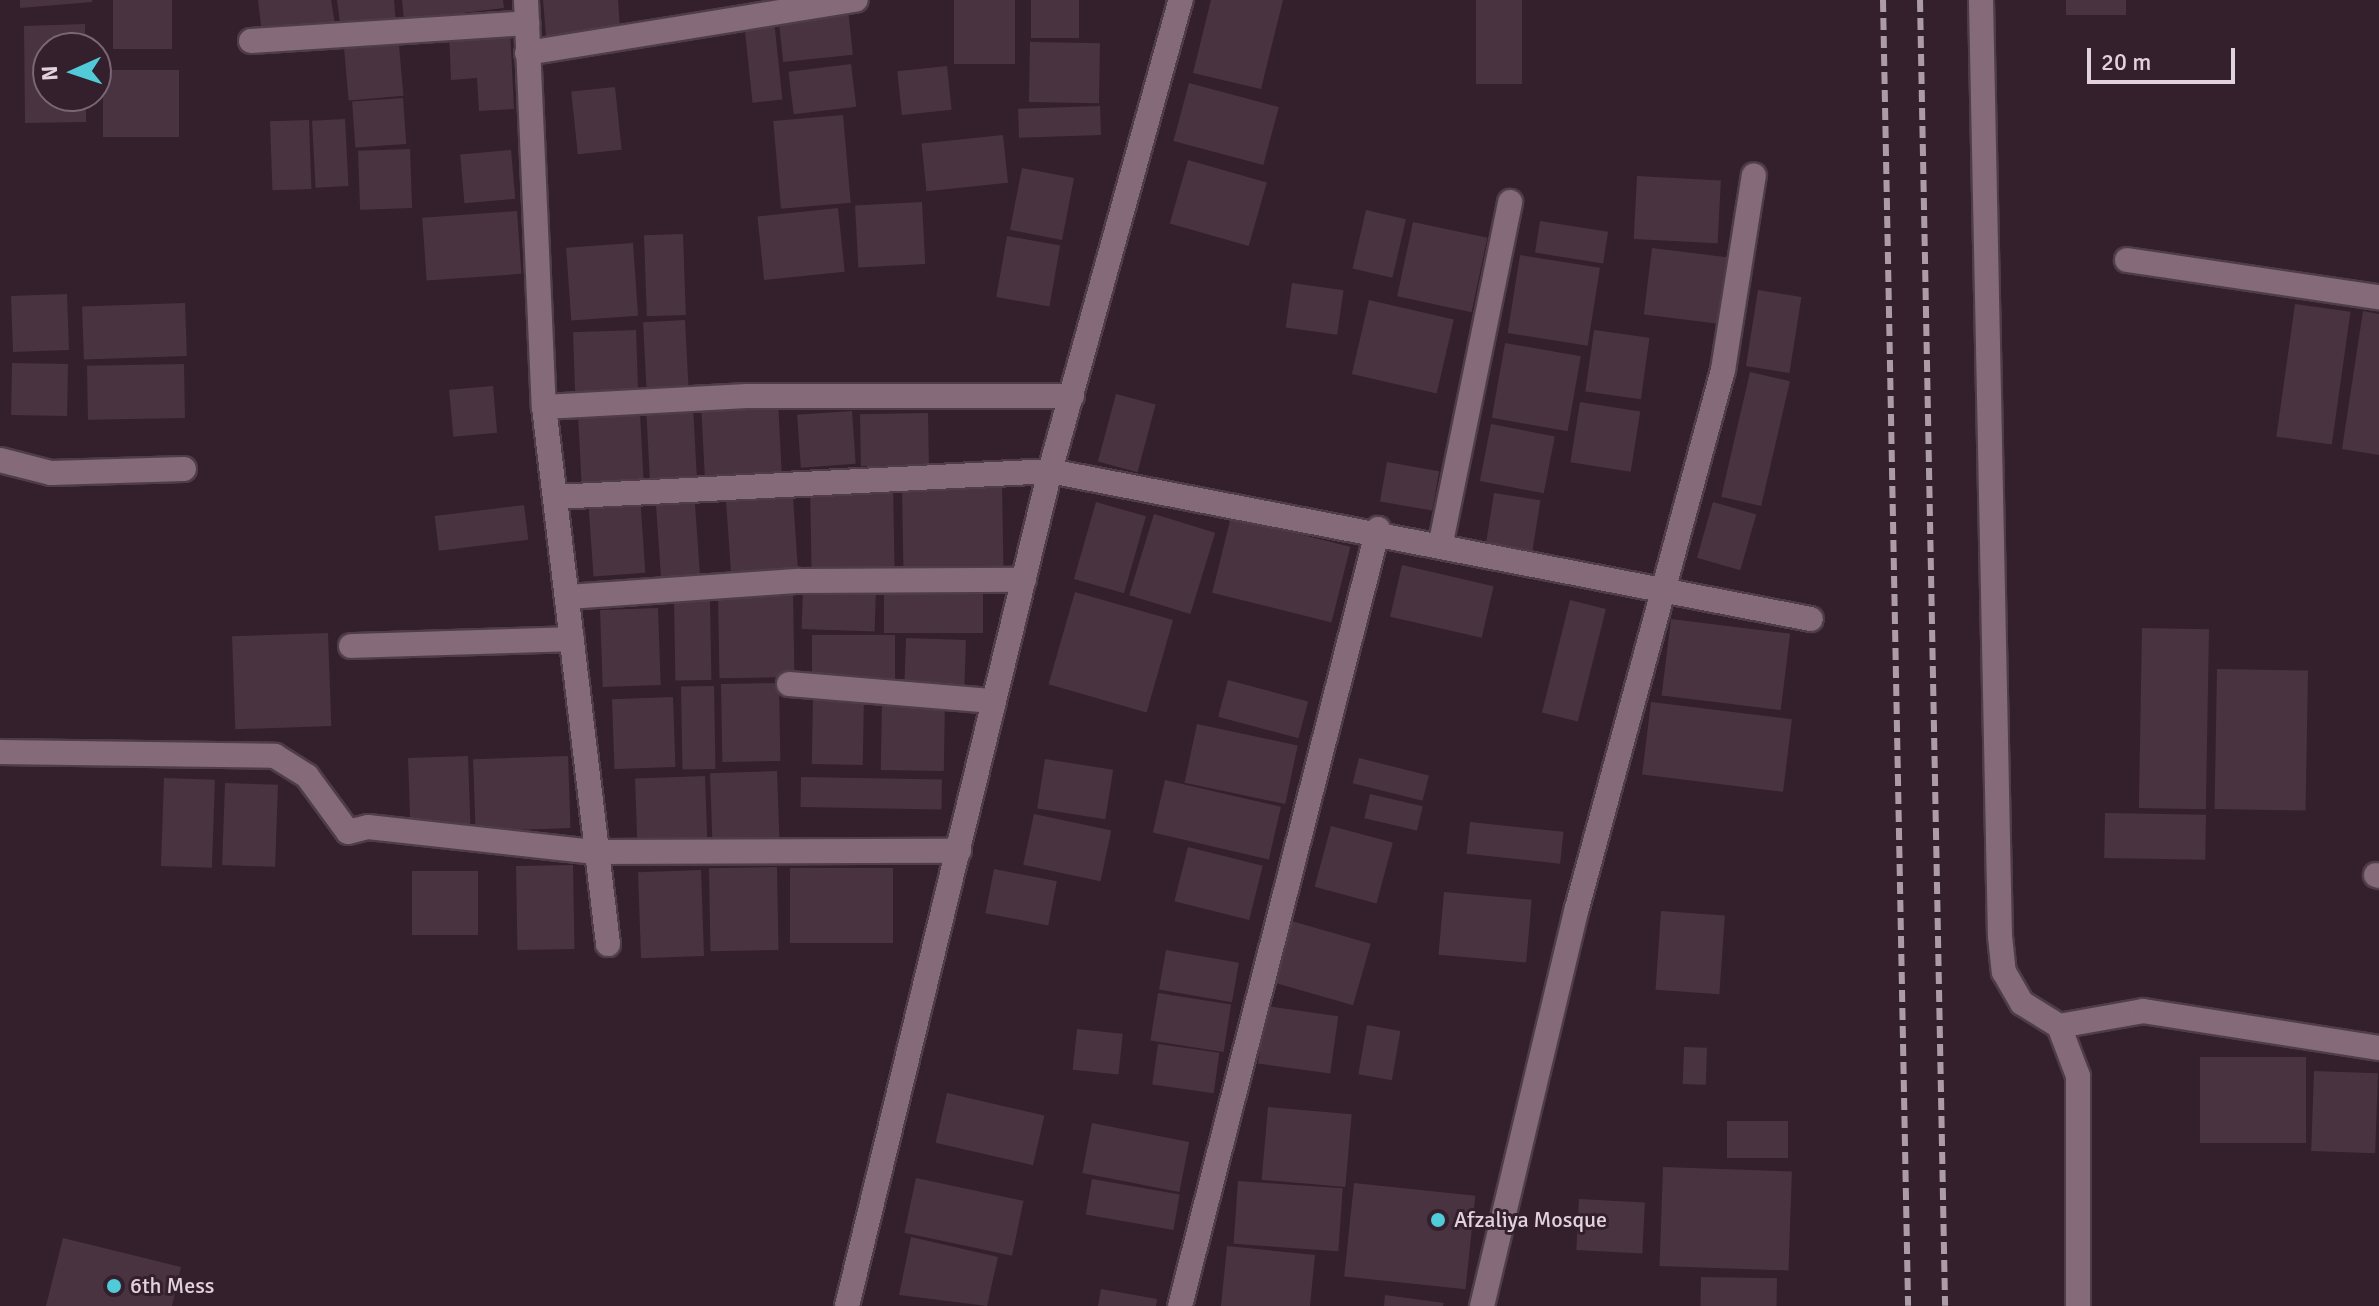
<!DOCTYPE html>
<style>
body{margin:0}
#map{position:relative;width:2379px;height:1306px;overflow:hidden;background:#341f2c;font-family:Signika,sans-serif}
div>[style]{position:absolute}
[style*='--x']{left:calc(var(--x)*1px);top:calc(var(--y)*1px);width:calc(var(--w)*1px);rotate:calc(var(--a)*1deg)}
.building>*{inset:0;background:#493341;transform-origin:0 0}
.roads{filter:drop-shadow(2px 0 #4e3d48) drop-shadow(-2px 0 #4e3d48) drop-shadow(0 2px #4e3d48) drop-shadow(0 -2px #4e3d48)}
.street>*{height:24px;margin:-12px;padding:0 12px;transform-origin:12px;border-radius:12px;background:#856b7a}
.rail>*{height:6px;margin-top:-3px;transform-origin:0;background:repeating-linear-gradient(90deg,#ac9ca6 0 12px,transparent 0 18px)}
.dots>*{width:22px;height:22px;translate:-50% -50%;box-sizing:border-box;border:4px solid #341f2c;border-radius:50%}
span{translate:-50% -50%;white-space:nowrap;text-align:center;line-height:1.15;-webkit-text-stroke:6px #341f2c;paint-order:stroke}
.poi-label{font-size:22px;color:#e1d2db}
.left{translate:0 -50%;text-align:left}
.north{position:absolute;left:32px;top:32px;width:80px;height:80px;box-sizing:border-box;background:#341f2c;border:2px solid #796772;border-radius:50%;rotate:267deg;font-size:22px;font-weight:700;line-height:32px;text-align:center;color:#e1d2db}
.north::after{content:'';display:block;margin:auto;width:28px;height:36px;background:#52cbd8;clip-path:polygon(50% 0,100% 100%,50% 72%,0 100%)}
.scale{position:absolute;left:2087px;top:48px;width:148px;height:36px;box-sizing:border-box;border:4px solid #e1d2db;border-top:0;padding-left:10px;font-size:24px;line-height:28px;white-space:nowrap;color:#e1d2db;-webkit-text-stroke:6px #341f2c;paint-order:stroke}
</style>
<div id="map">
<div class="building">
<i style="clip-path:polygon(20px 0,92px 0,92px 2px,20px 8px)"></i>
<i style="left:113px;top:0;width:59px;height:49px"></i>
<i style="clip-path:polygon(258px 0,331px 0,335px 24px,262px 34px)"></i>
<i style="clip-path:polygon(337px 0,394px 0,396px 24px,341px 30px)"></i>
<i style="clip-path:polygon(402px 0,503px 0,504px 8px,404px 20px)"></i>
<i style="clip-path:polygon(543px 0,618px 0,620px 29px,546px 36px)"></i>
<i style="left:954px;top:0;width:61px;height:64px"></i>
<i style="left:1031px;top:0;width:48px;height:38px"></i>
<i style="clip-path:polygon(1211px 0,1283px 0,1261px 89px,1193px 73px)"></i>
<i style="left:1476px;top:0;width:46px;height:84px"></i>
<i style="left:2066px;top:0;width:60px;height:15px"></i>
<i style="left:848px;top:9px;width:46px;height:70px;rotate:84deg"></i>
<i style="left:774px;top:20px;width:80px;height:30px;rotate:84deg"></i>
<i style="clip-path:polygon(85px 24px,85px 48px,48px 48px,48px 96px,86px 96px,86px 122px,25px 123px,24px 26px)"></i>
<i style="clip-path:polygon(510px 29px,514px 109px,479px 111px,477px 78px,451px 80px,449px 32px)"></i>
<i style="left:398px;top:34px;width:62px;height:55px;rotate:85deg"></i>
<i style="left:1030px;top:42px;width:70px;height:60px;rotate:1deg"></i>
<i style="left:851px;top:64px;width:43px;height:63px;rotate:83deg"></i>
<i style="left:947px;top:66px;width:44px;height:50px;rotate:84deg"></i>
<i style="left:103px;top:70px;width:76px;height:67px"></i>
<i style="left:1189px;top:83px;width:93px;height:60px;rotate:15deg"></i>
<i style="left:615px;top:87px;width:63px;height:44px;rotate:84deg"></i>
<i style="left:403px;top:98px;width:46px;height:51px;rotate:86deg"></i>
<i style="left:1100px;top:106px;width:29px;height:82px;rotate:88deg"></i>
<i style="left:843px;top:115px;width:88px;height:70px;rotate:85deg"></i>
<i style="left:345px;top:119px;width:67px;height:33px;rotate:87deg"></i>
<i style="left:309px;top:120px;width:69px;height:39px;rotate:88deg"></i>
<i style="left:1003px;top:135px;width:48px;height:82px;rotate:84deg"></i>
<i style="left:410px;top:149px;width:59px;height:52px;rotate:88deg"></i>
<i style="left:511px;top:150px;width:49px;height:51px;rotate:85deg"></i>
<i style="left:1188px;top:160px;width:82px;height:66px;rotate:16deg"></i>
<i style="left:1022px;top:168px;width:53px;height:63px;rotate:11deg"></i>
<i style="left:1637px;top:176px;width:84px;height:63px;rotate:3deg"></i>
<i style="left:922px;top:202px;width:62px;height:67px;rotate:87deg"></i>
<i style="left:838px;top:208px;width:64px;height:81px;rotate:84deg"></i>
<i style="left:1366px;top:210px;width:41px;height:60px;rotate:13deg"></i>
<i style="left:517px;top:211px;width:63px;height:95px;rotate:86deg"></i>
<i style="left:1540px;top:221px;width:69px;height:32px;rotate:9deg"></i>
<i style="left:1413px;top:222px;width:76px;height:76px;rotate:12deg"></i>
<i style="left:683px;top:234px;width:81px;height:39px;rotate:88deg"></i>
<i style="left:1007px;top:236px;width:54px;height:62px;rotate:10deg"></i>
<i style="left:633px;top:243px;width:73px;height:67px;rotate:86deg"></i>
<i style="left:1652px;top:248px;width:77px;height:67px;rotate:7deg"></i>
<i style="left:1520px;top:255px;width:81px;height:79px;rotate:9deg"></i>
<i style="left:1292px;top:283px;width:52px;height:45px;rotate:8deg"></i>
<i style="left:1758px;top:290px;width:44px;height:77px;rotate:9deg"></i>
<i style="left:67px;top:294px;width:56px;height:56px;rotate:88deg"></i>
<i style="left:1369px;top:300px;width:87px;height:76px;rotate:13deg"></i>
<i style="left:185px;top:303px;width:53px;height:103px;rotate:88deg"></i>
<i style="left:2295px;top:304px;width:56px;height:134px;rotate:8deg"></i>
<i style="clip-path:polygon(2363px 311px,2379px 314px,2379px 455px,2342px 449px)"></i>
<i style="left:685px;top:320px;width:73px;height:42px;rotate:87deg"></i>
<i style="left:636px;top:330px;width:66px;height:63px;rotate:88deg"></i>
<i style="left:1594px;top:330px;width:56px;height:62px;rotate:8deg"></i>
<i style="left:1505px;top:343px;width:77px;height:76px;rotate:10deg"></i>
<i style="left:12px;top:363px;width:56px;height:52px;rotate:1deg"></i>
<i style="left:184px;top:364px;width:54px;height:97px;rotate:89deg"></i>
<i style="left:1750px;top:372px;width:41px;height:128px;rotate:13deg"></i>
<i style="left:493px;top:386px;width:47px;height:44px;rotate:85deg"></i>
<i style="left:1116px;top:394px;width:41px;height:70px;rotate:15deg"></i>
<i style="left:778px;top:401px;width:73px;height:77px;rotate:87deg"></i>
<i style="left:1580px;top:402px;width:61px;height:61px;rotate:9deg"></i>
<i style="left:693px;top:404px;width:74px;height:47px;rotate:87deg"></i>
<i style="left:852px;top:411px;width:53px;height:55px;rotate:86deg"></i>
<i style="left:640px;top:413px;width:66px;height:62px;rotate:87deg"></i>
<i style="left:928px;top:413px;width:52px;height:68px;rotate:89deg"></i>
<i style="left:1491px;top:424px;width:65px;height:58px;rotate:11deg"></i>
<i style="left:1387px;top:462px;width:53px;height:40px;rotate:10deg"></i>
<i style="left:893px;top:481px;width:90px;height:83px;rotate:89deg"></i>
<i style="left:792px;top:484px;width:89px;height:67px;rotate:86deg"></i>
<i style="left:1002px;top:486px;width:87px;height:100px;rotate:89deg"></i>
<i style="left:694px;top:490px;width:85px;height:39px;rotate:86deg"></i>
<i style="left:1494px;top:493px;width:47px;height:52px;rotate:9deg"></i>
<i style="left:640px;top:496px;width:77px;height:52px;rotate:86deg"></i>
<i style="left:1096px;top:502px;width:52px;height:80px;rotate:16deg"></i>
<i style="left:1713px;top:502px;width:45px;height:58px;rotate:16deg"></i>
<i style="left:524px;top:505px;width:35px;height:90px;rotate:83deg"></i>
<i style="left:1154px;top:514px;width:64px;height:85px;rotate:17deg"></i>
<i style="left:1231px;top:517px;width:123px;height:78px;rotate:14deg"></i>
<i style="left:1402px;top:565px;width:94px;height:53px;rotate:13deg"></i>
<i style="left:884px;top:588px;width:99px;height:45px"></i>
<i style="left:803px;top:589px;width:73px;height:40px;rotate:2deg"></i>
<i style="left:1075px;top:592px;width:102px;height:96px;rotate:16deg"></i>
<i style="left:793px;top:593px;width:84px;height:75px;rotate:89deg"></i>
<i style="left:710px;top:600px;width:80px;height:36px;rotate:89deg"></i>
<i style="left:1570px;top:600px;width:37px;height:116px;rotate:14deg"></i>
<i style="left:658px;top:608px;width:77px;height:58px;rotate:88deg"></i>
<i style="left:1671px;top:619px;width:120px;height:77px;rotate:7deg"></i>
<i style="left:2142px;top:628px;width:67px;height:180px;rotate:1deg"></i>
<i style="left:328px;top:633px;width:93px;height:96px;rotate:88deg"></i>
<i style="left:895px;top:635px;width:45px;height:83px;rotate:90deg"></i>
<i style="left:906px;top:638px;width:60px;height:49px;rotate:2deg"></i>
<i style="left:2217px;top:669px;width:91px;height:140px;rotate:1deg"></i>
<i style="left:1228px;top:680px;width:83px;height:38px;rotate:15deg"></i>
<i style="left:779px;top:683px;width:78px;height:58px;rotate:89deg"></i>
<i style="left:714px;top:686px;width:83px;height:33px;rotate:89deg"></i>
<i style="left:813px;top:694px;width:51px;height:70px;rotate:1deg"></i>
<i style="left:673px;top:697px;width:70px;height:61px;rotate:88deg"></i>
<i style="left:882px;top:700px;width:63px;height:70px;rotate:1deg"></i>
<i style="left:1651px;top:702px;width:142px;height:73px;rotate:7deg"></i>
<i style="left:1197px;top:724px;width:103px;height:60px;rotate:12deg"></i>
<i style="left:468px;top:756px;width:71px;height:60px;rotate:88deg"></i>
<i style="left:568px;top:756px;width:72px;height:95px;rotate:88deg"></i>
<i style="left:1359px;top:758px;width:72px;height:26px;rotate:14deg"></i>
<i style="left:1045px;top:759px;width:69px;height:50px;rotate:9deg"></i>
<i style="left:777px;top:771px;width:71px;height:67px;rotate:88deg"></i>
<i style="left:705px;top:776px;width:66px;height:70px;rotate:88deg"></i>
<i style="left:801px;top:777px;width:141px;height:30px;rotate:1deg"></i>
<i style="left:164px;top:778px;width:51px;height:88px;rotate:2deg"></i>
<i style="left:1165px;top:780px;width:119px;height:54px;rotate:13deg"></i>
<i style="left:225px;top:783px;width:53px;height:82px;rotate:2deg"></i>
<i style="left:1370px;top:794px;width:54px;height:25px;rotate:13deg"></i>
<i style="left:2105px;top:813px;width:101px;height:45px;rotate:1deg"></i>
<i style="left:1034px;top:814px;width:79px;height:52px;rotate:12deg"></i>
<i style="left:1470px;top:822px;width:94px;height:32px;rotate:6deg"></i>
<i style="left:1331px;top:826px;width:64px;height:63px;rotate:15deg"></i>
<i style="left:1188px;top:847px;width:77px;height:56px;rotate:14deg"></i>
<i style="left:573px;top:865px;width:84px;height:57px;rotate:89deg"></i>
<i style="left:777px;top:867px;width:83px;height:68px;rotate:89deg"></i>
<i style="left:893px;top:868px;width:75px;height:103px;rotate:90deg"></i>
<i style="left:994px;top:869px;width:64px;height:45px;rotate:11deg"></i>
<i style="left:701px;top:870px;width:86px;height:63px;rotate:88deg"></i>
<i style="left:412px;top:871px;width:66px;height:64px"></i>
<i style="left:1444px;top:892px;width:88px;height:63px;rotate:5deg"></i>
<i style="left:1661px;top:911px;width:64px;height:79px;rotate:4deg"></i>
<i style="left:1288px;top:920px;width:86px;height:64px;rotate:16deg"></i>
<i style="left:1166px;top:950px;width:74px;height:40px;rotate:10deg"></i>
<i style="left:1158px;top:993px;width:74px;height:48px;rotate:9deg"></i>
<i style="left:1266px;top:1006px;width:73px;height:58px;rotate:8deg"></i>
<i style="left:1367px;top:1025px;width:34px;height:50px;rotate:10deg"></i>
<i style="left:1077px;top:1029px;width:46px;height:41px;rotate:6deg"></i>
<i style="left:1158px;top:1044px;width:62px;height:41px;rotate:8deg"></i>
<i style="left:1684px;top:1047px;width:23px;height:37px;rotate:2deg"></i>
<i style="left:2200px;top:1057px;width:106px;height:86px"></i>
<i style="left:2314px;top:1071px;width:64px;height:80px;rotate:2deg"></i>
<i style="left:947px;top:1093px;width:100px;height:51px;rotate:13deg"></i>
<i style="left:1268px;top:1107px;width:84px;height:73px;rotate:5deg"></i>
<i style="left:1727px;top:1121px;width:61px;height:37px"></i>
<i style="left:1092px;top:1123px;width:99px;height:51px;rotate:11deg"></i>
<i style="left:1663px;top:1167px;width:129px;height:99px;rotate:2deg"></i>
<i style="left:916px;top:1178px;width:110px;height:56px;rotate:12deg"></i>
<i style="left:1092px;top:1179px;width:89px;height:36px;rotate:10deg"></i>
<i style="left:1238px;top:1181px;width:105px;height:63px;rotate:4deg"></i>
<i style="left:1354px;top:1183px;width:122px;height:94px;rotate:6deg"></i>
<i style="left:1579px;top:1199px;width:66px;height:51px;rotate:3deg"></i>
<i style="clip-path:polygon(911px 1237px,998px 1257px,987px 1306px,899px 1295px)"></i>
<i style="clip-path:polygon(63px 1238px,181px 1267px,172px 1306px,46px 1306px)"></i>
<i style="clip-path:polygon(1227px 1246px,1315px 1255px,1310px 1306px,1221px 1306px)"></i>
<i style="left:1701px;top:1277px;width:76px;height:29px;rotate:1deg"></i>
<i style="clip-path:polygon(1101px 1289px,1157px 1299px,1156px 1306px,1098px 1306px)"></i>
<i style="clip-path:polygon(1385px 1295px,1444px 1303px,1443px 1306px,1384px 1306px)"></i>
</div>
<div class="roads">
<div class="street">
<i style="--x:526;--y:0;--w:407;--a:87.5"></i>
<i style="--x:544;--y:407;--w:541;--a:83.2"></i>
<i style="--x:1981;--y:0;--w:936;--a:88.84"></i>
<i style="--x:2000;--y:936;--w:36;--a:84"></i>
<i style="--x:2004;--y:972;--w:36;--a:60"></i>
<i style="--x:2022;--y:1003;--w:44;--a:31.9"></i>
<i style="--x:2059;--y:1026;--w:53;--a:69.2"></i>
<i style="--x:2078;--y:1076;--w:230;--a:90"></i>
<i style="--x:251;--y:41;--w:277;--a:-3.7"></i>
<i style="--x:527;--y:53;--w:333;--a:-9.2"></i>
<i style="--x:2127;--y:260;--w:255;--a:8.4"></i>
<i style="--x:544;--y:407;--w:203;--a:-3.1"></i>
<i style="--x:747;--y:396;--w:325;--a:0"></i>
<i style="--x:0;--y:460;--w:53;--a:14.3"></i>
<i style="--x:51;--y:473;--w:133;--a:-1.7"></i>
<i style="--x:555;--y:497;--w:496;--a:-3"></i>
<i style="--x:1050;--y:471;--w:775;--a:11.01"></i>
<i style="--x:1441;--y:542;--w:347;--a:-78.5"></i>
<i style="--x:568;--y:597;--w:232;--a:-4"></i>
<i style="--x:799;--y:581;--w:225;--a:-0.3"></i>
<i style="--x:351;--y:646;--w:221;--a:-1.8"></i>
<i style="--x:789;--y:684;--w:205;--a:4.8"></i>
<i style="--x:0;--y:752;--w:275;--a:0.8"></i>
<i style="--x:275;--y:756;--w:38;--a:32"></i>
<i style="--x:307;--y:776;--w:69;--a:53.8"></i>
<i style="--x:348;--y:832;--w:21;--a:-14"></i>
<i style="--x:368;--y:827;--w:229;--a:6.3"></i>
<i style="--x:596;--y:852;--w:363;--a:-0.2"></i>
<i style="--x:2376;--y:875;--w:3;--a:18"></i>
<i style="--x:2059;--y:1026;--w:85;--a:-10.1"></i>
<i style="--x:2143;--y:1011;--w:239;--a:8.9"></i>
<i style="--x:847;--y:1306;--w:859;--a:-76.34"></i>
<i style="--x:1050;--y:471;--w:489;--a:-74.5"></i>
<i style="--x:1180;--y:1306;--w:802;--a:-75.7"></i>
<i style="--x:1482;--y:1306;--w:409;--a:-76.6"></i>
<i style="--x:1577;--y:908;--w:557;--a:-74.82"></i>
<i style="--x:1723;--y:370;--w:197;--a:-81"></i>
</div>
</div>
<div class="rail">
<i style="--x:1883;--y:0;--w:1306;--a:88.9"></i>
<i style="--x:1920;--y:0;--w:1306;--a:88.9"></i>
</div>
<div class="dots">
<i style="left:1438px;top:1220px;background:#52cbd8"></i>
<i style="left:114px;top:1286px;background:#52cbd8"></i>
</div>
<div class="poi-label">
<span class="left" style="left:1454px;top:1220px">Afzaliya Mosque</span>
<span class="left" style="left:130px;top:1286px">6th Mess</span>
</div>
<div class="north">N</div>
<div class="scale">20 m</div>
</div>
